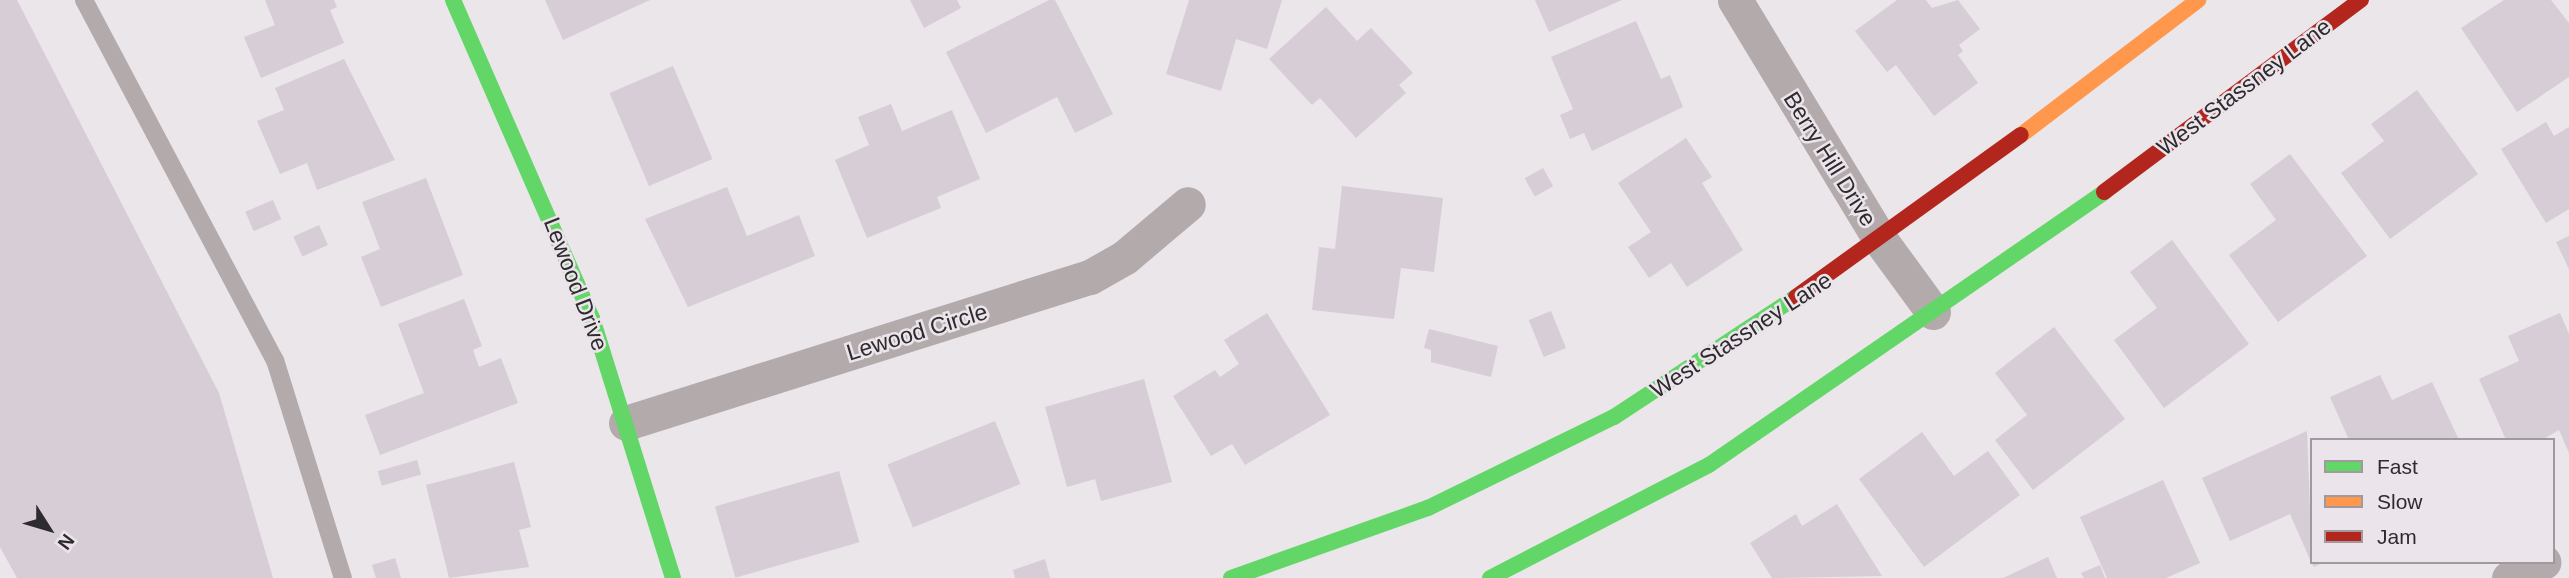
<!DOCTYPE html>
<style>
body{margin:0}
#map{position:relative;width:2569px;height:578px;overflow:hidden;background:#eae6ea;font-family:Arial,sans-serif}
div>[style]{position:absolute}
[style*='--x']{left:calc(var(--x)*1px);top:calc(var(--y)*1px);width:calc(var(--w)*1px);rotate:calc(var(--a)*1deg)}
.building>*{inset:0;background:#d7cdd6;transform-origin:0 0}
.lane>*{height:18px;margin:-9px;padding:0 9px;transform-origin:9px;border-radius:9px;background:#b3aaac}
.street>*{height:35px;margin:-17.5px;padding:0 17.5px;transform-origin:17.5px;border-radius:17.5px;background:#b3aaac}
.fast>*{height:16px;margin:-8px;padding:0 8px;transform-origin:8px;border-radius:8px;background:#63d668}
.slow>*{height:16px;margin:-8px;padding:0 8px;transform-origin:8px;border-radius:8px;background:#ff974d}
.jam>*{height:16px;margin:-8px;padding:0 8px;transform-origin:8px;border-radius:8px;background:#b3261e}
span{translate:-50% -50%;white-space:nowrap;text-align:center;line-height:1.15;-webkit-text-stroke:5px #ece4eb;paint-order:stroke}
.street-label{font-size:23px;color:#2e2b2e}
.legend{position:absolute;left:2310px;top:438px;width:245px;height:126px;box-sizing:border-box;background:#ece4eb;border:2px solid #a09a9f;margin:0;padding:9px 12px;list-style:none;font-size:21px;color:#2e2b2e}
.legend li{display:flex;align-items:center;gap:14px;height:35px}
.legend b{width:35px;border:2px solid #a09a9f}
.north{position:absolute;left:14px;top:494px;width:70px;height:70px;-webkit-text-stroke:5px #ece4eb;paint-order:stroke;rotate:127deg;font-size:19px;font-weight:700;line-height:28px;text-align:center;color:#2e2b2e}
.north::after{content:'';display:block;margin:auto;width:24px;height:32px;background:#2e2b2e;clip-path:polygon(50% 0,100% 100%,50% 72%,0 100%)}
</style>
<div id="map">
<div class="building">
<i style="clip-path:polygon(0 0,17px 0,219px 393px,273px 578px,17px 578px,0 547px)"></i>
<i style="clip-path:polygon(265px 0,334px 0,337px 7px,330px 10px,344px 43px,261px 78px,244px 37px,275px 25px)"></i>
<i style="clip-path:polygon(545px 0,650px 0,563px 40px)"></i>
<i style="clip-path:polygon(910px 0,957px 0,961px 8px,924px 28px)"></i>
<i style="clip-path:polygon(1049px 0,1055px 0,1113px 114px,1075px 133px,1057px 97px,986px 133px,946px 52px)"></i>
<i style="clip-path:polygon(1189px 0,1282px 0,1267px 49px,1236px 39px,1221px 91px,1166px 74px)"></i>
<i style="clip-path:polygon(1535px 0,1622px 0,1549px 32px)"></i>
<i style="clip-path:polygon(1897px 0,1926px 0,1932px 8px,1958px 0,1980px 29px,1959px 45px,1963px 51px,1958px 55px,1978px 83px,1934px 116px,1896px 65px,1887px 72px,1855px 31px)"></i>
<i style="clip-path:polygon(2551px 0,2569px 23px,2569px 77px,2517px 112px,2461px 28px,2504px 0)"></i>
<i style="clip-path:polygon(1326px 7px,1357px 41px,1371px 28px,1413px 73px,1399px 85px,1406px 93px,1356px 138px,1320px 98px,1312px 105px,1269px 59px)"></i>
<i style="clip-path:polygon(1636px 21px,1661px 79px,1670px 75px,1683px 107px,1592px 151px,1584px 133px,1570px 139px,1560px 115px,1573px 109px,1551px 57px)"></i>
<i style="clip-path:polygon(344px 59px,395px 160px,317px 190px,307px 163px,280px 174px,257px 121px,284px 110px,275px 88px)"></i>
<i style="left:673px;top:66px;width:101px;height:69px;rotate:67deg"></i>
<i style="clip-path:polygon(2417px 90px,2478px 174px,2390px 239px,2341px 173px,2384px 141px,2371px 124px)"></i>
<i style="clip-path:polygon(891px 104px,902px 131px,952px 110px,980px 179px,937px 197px,941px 208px,867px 238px,835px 160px,869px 145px,858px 117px)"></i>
<i style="clip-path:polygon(2546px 122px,2554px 136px,2569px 127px,2569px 209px,2546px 223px,2501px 149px)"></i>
<i style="clip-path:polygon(1686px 138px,1712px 177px,1702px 183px,1743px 250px,1687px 287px,1671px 263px,1649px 278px,1628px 247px,1651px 232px,1618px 183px)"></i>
<i style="clip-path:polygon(2290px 154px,2367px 256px,2278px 322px,2229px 255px,2276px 220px,2250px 184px)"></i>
<i style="left:1543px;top:168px;width:21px;height:21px;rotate:61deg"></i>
<i style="clip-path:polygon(426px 178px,463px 275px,381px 307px,361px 257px,380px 249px,362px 202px)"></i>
<i style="clip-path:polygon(1342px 186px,1443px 198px,1434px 272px,1401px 268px,1394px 319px,1312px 310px,1319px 247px,1335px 249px)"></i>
<i style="clip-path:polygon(727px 187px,747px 236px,799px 215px,815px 256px,688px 307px,645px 219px)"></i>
<i style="left:273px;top:200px;width:21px;height:30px;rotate:67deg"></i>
<i style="left:319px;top:225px;width:22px;height:28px;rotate:66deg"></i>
<i style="clip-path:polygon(2569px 236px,2569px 269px,2556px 242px)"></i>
<i style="clip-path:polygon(2172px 240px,2249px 344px,2164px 408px,2114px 340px,2157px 308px,2130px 272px)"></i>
<i style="clip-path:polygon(464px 299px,482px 346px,473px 350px,479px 367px,501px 358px,518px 403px,380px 455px,365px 415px,424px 393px,398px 324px)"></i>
<i style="left:1551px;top:311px;width:40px;height:24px;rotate:68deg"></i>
<i style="clip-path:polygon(1267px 313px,1330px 415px,1245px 465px,1232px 444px,1211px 456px,1173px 396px,1215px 370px,1220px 377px,1239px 364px,1224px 340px)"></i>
<i style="clip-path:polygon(2560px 313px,2569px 334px,2569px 453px,2559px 430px,2542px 440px,2506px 440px,2479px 379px,2519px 361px,2508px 336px)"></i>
<i style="clip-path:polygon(2054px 327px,2125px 419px,2033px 490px,1995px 440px,2027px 415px,1995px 373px)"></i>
<i style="clip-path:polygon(1429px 329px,1498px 346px,1491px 377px,1431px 362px,1431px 350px,1424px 348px)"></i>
<i style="clip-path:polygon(2380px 375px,2392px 400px,2432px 382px,2459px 440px,2349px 440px,2330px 397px)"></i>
<i style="clip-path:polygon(1144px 379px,1172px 482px,1101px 501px,1095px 479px,1067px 487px,1045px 407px)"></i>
<i style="left:995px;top:421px;width:68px;height:116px;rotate:68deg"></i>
<i style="clip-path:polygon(2307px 431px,2312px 562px,2324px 562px,2314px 567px,2311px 562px,2290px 514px,2230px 541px,2202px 478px)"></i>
<i style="clip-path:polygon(1922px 432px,1954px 476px,1988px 451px,2020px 495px,1924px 567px,1859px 479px)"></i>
<i style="left:417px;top:460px;width:15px;height:41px;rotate:74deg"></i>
<i style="clip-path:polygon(514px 462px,531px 527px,519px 530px,529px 567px,449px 578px,426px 485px)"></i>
<i style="left:839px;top:471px;width:74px;height:129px;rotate:74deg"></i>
<i style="clip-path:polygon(2163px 480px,2200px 563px,2166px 578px,2107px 578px,2080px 517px)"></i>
<i style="clip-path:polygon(1837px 504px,1882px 576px,1772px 578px,1750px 543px,1796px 514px,1802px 526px)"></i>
<i style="clip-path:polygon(2048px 557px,2057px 578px,2003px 578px)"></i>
<i style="clip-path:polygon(395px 558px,401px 578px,376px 578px,372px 565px)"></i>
<i style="clip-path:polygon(1045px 559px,1050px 578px,1015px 578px,1013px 570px)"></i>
<i style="clip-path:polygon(2100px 565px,2105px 578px,2084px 578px,2081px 573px)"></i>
</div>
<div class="lane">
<i style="--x:84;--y:0;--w:408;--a:62.1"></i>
<i style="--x:275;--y:360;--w:228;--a:72.7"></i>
</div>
<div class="street">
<i style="--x:1735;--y:0;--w:282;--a:58.8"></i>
<i style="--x:1881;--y:241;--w:88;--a:53.8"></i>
<i style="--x:626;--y:423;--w:486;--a:-17.5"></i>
<i style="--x:1090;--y:277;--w:40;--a:-29.7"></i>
<i style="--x:1125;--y:257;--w:82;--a:-40.1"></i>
<i style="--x:2509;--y:578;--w:38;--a:-25"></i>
</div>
<div class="fast">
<i style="--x:453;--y:0;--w:347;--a:66.4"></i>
<i style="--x:592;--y:318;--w:272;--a:72.7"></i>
<i style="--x:1231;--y:578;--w:209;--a:-19.6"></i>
<i style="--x:1428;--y:508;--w:207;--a:-26.1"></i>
<i style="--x:1614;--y:417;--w:218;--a:-33.4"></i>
<i style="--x:1490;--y:578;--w:246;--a:-27.3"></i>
<i style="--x:1709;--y:465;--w:480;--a:-34.6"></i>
</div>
<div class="slow">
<i style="--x:2021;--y:135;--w:223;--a:-37.3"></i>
</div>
<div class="jam">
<i style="--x:2104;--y:192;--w:321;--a:-36.8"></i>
<i style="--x:1796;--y:297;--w:277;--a:-35.8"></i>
</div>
<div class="street-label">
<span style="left:2244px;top:87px;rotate:-37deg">West Stassney Lane</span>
<span style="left:1830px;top:159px;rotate:58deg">Berry Hill Drive</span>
<span style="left:576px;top:284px;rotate:69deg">Lewood Drive</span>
<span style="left:917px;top:332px;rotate:-17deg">Lewood Circle</span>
<span style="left:1741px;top:335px;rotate:-33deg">West Stassney Lane</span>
</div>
<ul class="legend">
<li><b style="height:9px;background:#63d668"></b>Fast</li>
<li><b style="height:9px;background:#ff974d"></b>Slow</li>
<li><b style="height:9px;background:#b3261e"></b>Jam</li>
</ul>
<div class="north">N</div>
</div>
